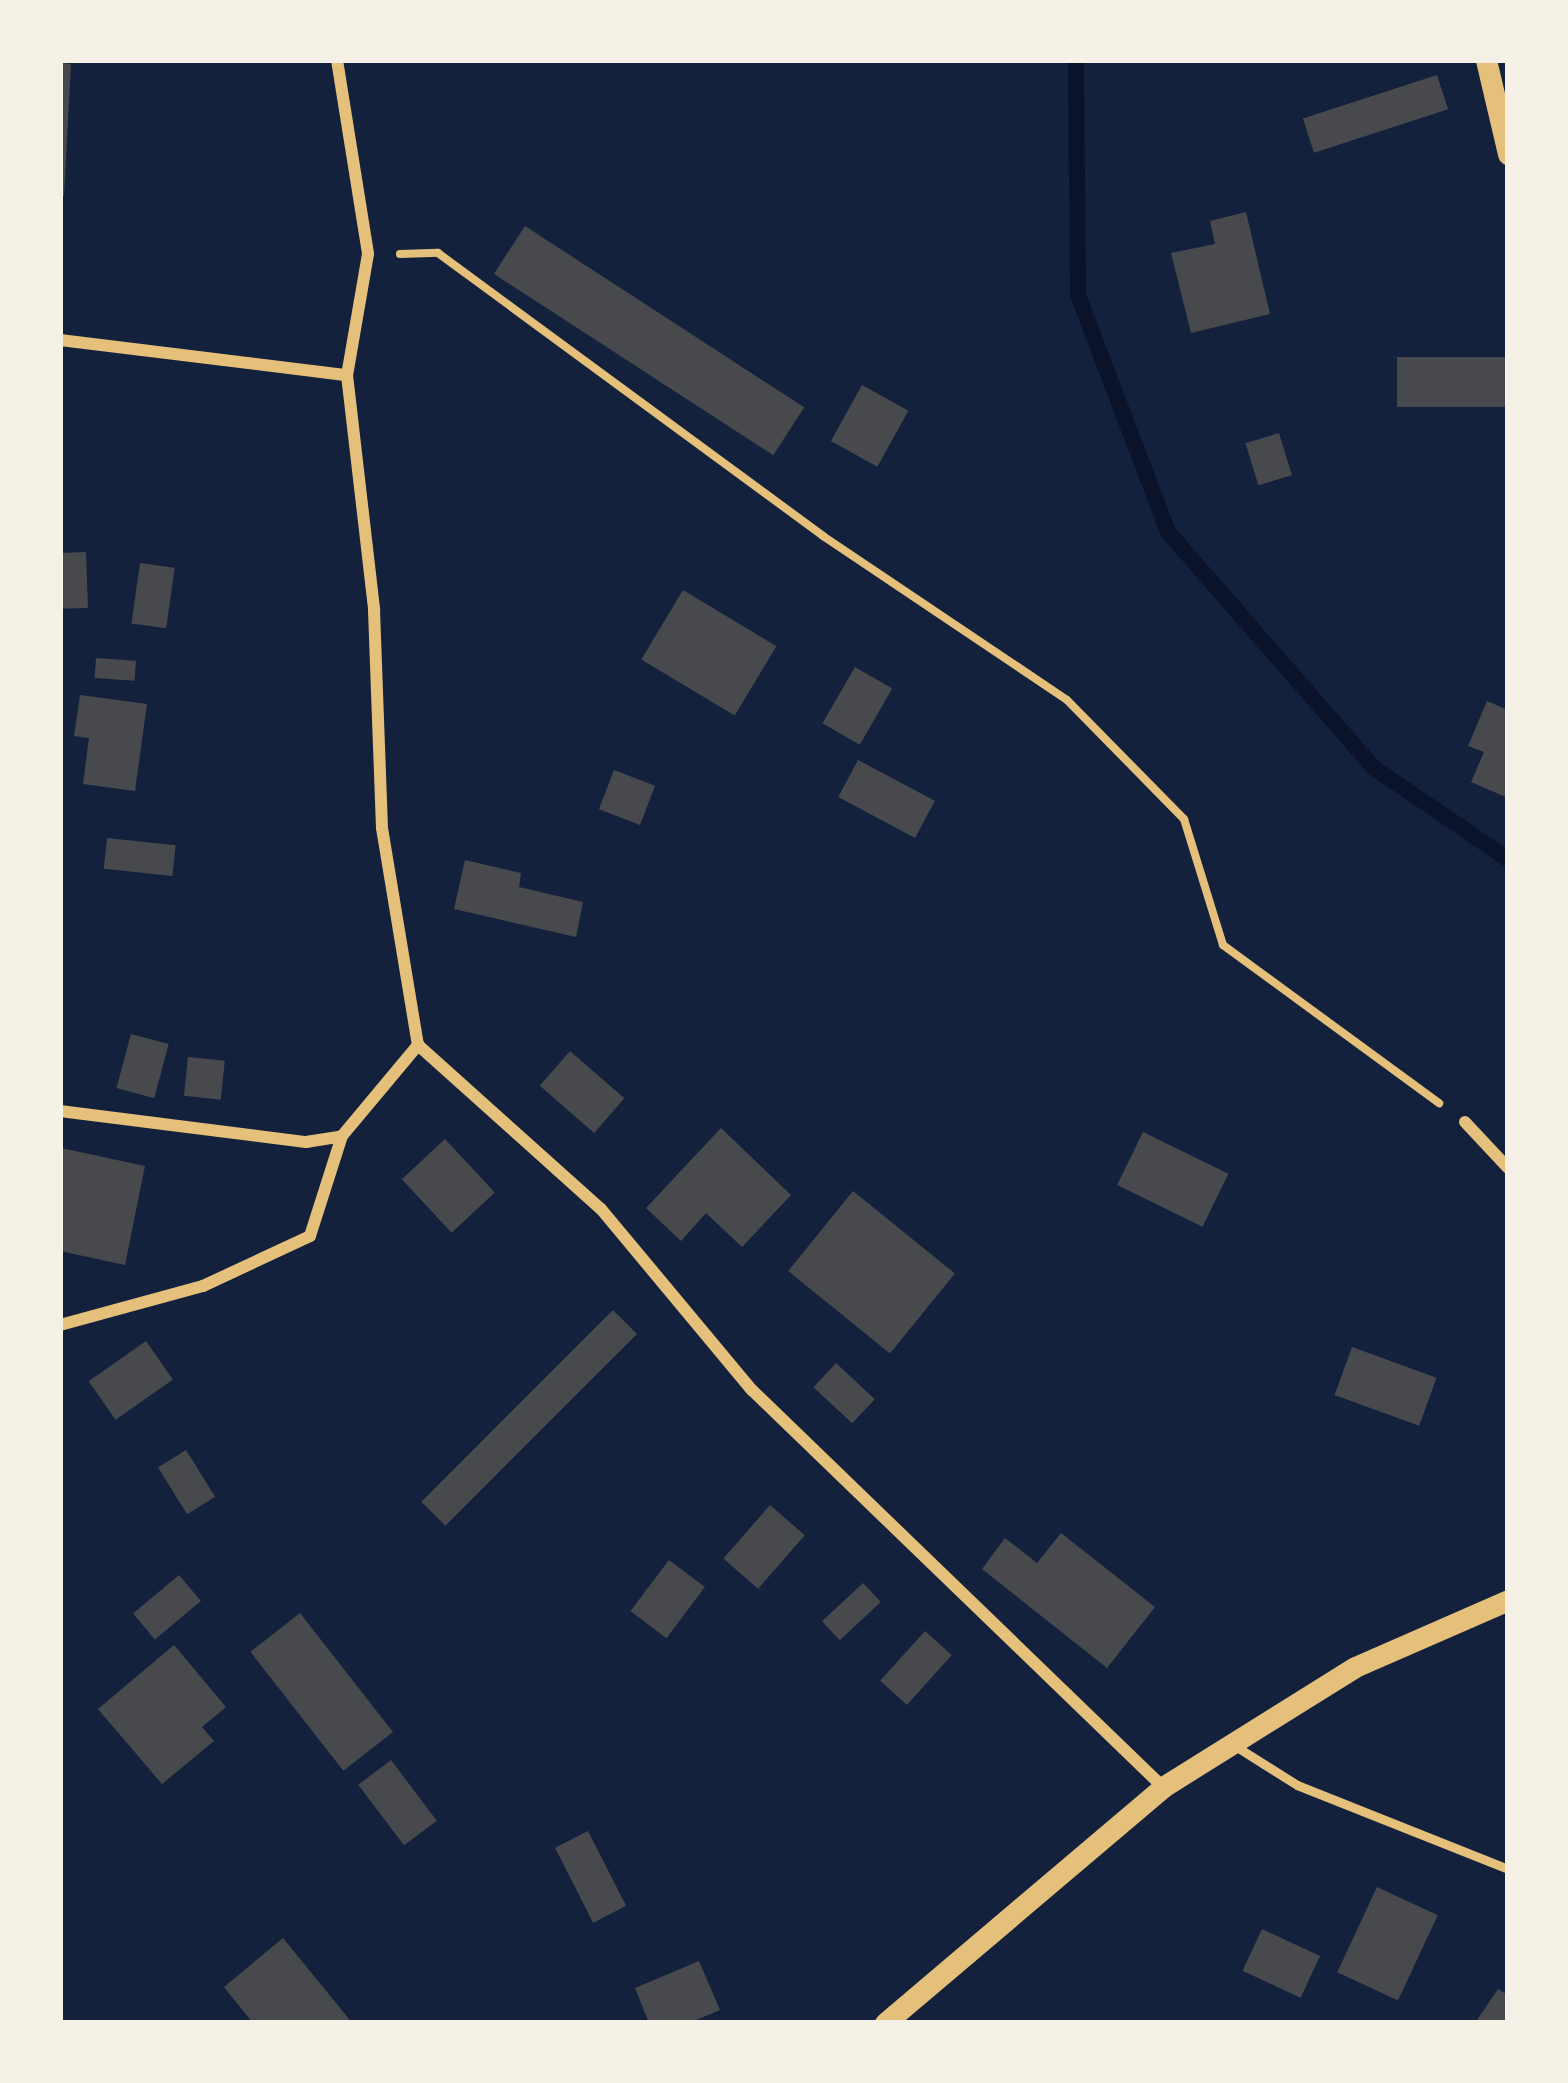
<!DOCTYPE html>
<style>
body{margin:0}
#map{position:relative;width:1568px;height:2083px;overflow:hidden;background:#14213d;font-family:Overpass,sans-serif}
div>[style]{position:absolute}
[style*='--x']{left:calc(var(--x)*1px);top:calc(var(--y)*1px);width:calc(var(--w)*1px);rotate:calc(var(--a)*1deg)}
.stream>*{height:16px;margin:-8px;padding:0 8px;transform-origin:8px;border-radius:8px;background:#0b132b}
.building>*{inset:0;background:#48494c;transform-origin:0 0}
.path>*{height:8px;margin:-4px;padding:0 4px;transform-origin:4px;border-radius:4px;background:#e5c07b}
.service>*{height:9px;margin:-4.5px;padding:0 4.5px;transform-origin:4.5px;border-radius:4.5px;background:#e5c07b}
.minor>*{height:12px;margin:-6px;padding:0 6px;transform-origin:6px;border-radius:6px;background:#e5c07b}
.tertiary>*{height:21px;margin:-10.5px;padding:0 10.5px;transform-origin:10.5px;border-radius:10.5px;background:#e5c07b}
span{translate:-50% -50%;white-space:nowrap;text-align:center;line-height:1.15;-webkit-text-stroke:9px #f6f1e7;paint-order:stroke}
.frame{position:absolute;inset:0;border:63px solid #f6f1e7;pointer-events:none}
</style>
<div id="map">
<div class="stream">
<i style="--x:1076;--y:60;--w:235;--a:89.5"></i>
<i style="--x:1078;--y:295;--w:254;--a:69.2"></i>
<i style="--x:1168;--y:532;--w:313;--a:48.9"></i>
<i style="--x:1374;--y:768;--w:162;--a:34.2"></i>
</div>
<div class="building">
<i style="clip-path:polygon(60px 63px,71px 64px,64px 196px,60px 196px)"></i>
<i style="left:1437px;top:75px;width:36px;height:141px;rotate:72deg"></i>
<i style="clip-path:polygon(1246px 212px,1270px 314px,1191px 333px,1171px 253px,1215px 244px,1210px 221px)"></i>
<i style="left:525px;top:226px;width:333px;height:57px;rotate:33deg"></i>
<i style="left:1508px;top:357px;width:50px;height:111px;rotate:90deg"></i>
<i style="left:862px;top:385px;width:53px;height:64px;rotate:29deg"></i>
<i style="left:1279px;top:433px;width:44px;height:35px;rotate:73deg"></i>
<i style="left:86px;top:552px;width:56px;height:26px;rotate:88deg"></i>
<i style="left:140px;top:563px;width:35px;height:61px;rotate:8deg"></i>
<i style="left:683px;top:590px;width:109px;height:81px;rotate:31deg"></i>
<i style="left:96px;top:658px;width:40px;height:20px;rotate:4deg"></i>
<i style="left:855px;top:667px;width:43px;height:65px;rotate:30deg"></i>
<i style="clip-path:polygon(80px 695px,147px 704px,135px 791px,83px 784px,89px 738px,74px 736px)"></i>
<i style="clip-path:polygon(1487px 701px,1508px 710px,1508px 798px,1471px 782px,1484px 752px,1468px 746px)"></i>
<i style="left:858px;top:760px;width:87px;height:42px;rotate:28deg"></i>
<i style="left:614px;top:770px;width:44px;height:42px;rotate:21deg"></i>
<i style="left:107px;top:838px;width:69px;height:31px;rotate:6deg"></i>
<i style="clip-path:polygon(465px 860px,521px 873px,519px 887px,583px 902px,576px 937px,454px 909px)"></i>
<i style="left:131px;top:1034px;width:39px;height:56px;rotate:15deg"></i>
<i style="left:570px;top:1051px;width:72px;height:46px;rotate:41deg"></i>
<i style="left:188px;top:1057px;width:37px;height:39px;rotate:6deg"></i>
<i style="clip-path:polygon(721px 1128px,791px 1195px,742px 1247px,706px 1213px,681px 1241px,646px 1208px)"></i>
<i style="left:1143px;top:1132px;width:95px;height:59px;rotate:26deg"></i>
<i style="left:445px;top:1139px;width:73px;height:59px;rotate:47deg"></i>
<i style="clip-path:polygon(61px 1148px,145px 1166px,125px 1265px,60px 1251px)"></i>
<i style="left:853px;top:1191px;width:131px;height:103px;rotate:39deg"></i>
<i style="left:613px;top:1310px;width:34px;height:271px;rotate:45deg"></i>
<i style="left:146px;top:1341px;width:47px;height:70px;rotate:55deg"></i>
<i style="left:1352px;top:1347px;width:90px;height:51px;rotate:20deg"></i>
<i style="left:836px;top:1363px;width:53px;height:33px;rotate:43deg"></i>
<i style="left:186px;top:1450px;width:55px;height:33px;rotate:58deg"></i>
<i style="left:770px;top:1505px;width:46px;height:71px;rotate:41deg"></i>
<i style="clip-path:polygon(1061px 1533px,1155px 1607px,1107px 1668px,982px 1569px,1005px 1538px,1037px 1563px)"></i>
<i style="left:669px;top:1560px;width:45px;height:64px;rotate:37deg"></i>
<i style="left:179px;top:1575px;width:34px;height:60px;rotate:50deg"></i>
<i style="left:863px;top:1583px;width:26px;height:56px;rotate:47deg"></i>
<i style="left:300px;top:1613px;width:151px;height:63px;rotate:52deg"></i>
<i style="left:925px;top:1631px;width:36px;height:67px;rotate:42deg"></i>
<i style="clip-path:polygon(174px 1645px,226px 1707px,202px 1727px,214px 1741px,162px 1784px,98px 1709px)"></i>
<i style="left:391px;top:1760px;width:76px;height:41px;rotate:53deg"></i>
<i style="left:588px;top:1831px;width:84px;height:37px;rotate:63deg"></i>
<i style="left:1377px;top:1887px;width:67px;height:94px;rotate:25deg"></i>
<i style="left:1262px;top:1929px;width:64px;height:46px;rotate:25deg"></i>
<i style="clip-path:polygon(283px 1938px,349px 2019px,343px 2023px,253px 2023px,224px 1987px)"></i>
<i style="clip-path:polygon(699px 1961px,720px 2010px,689px 2023px,649px 2023px,635px 1988px)"></i>
<i style="clip-path:polygon(1498px 1989px,1508px 1995px,1508px 2023px,1475px 2023px)"></i>
</div>
<div class="path">
<i style="--x:400;--y:254;--w:38;--a:-2"></i>
<i style="--x:438;--y:253;--w:478;--a:36.3"></i>
<i style="--x:823;--y:536;--w:294;--a:33.9"></i>
<i style="--x:1067;--y:700;--w:167;--a:45.5"></i>
<i style="--x:1184;--y:819;--w:132;--a:72.8"></i>
<i style="--x:1223;--y:945;--w:268;--a:36.2"></i>
</div>
<div class="service">
<i style="--x:1232;--y:1744;--w:77;--a:32.2"></i>
<i style="--x:1297;--y:1785;--w:227;--a:21.7"></i>
</div>
<div class="minor">
<i style="--x:337;--y:60;--w:196;--a:80.9"></i>
<i style="--x:368;--y:254;--w:123;--a:99.8"></i>
<i style="--x:60;--y:340;--w:289;--a:7"></i>
<i style="--x:347;--y:375;--w:237;--a:83.4"></i>
<i style="--x:374;--y:610;--w:218;--a:87.9"></i>
<i style="--x:382;--y:828;--w:220;--a:80.6"></i>
<i style="--x:418;--y:1045;--w:246;--a:41.9"></i>
<i style="--x:601;--y:1209;--w:236;--a:50.2"></i>
<i style="--x:752;--y:1390;--w:571;--a:44.01"></i>
<i style="--x:60;--y:1111;--w:248;--a:7.2"></i>
<i style="--x:306;--y:1142;--w:36;--a:-9"></i>
<i style="--x:342;--y:1136;--w:119;--a:-50.1"></i>
<i style="--x:1465;--y:1122;--w:63;--a:46.9"></i>
<i style="--x:60;--y:1325;--w:148;--a:-15.3"></i>
<i style="--x:203;--y:1286;--w:118;--a:-25"></i>
<i style="--x:310;--y:1236;--w:105;--a:-72.3"></i>
</div>
<div class="tertiary">
<i style="--x:1486;--y:60;--w:97;--a:76.8"></i>
<i style="--x:885;--y:2023;--w:365;--a:-40.3"></i>
<i style="--x:1163;--y:1787;--w:226;--a:-32"></i>
<i style="--x:1355;--y:1667;--w:167;--a:-23.6"></i>
</div>
<div class="frame"></div>
</div>
